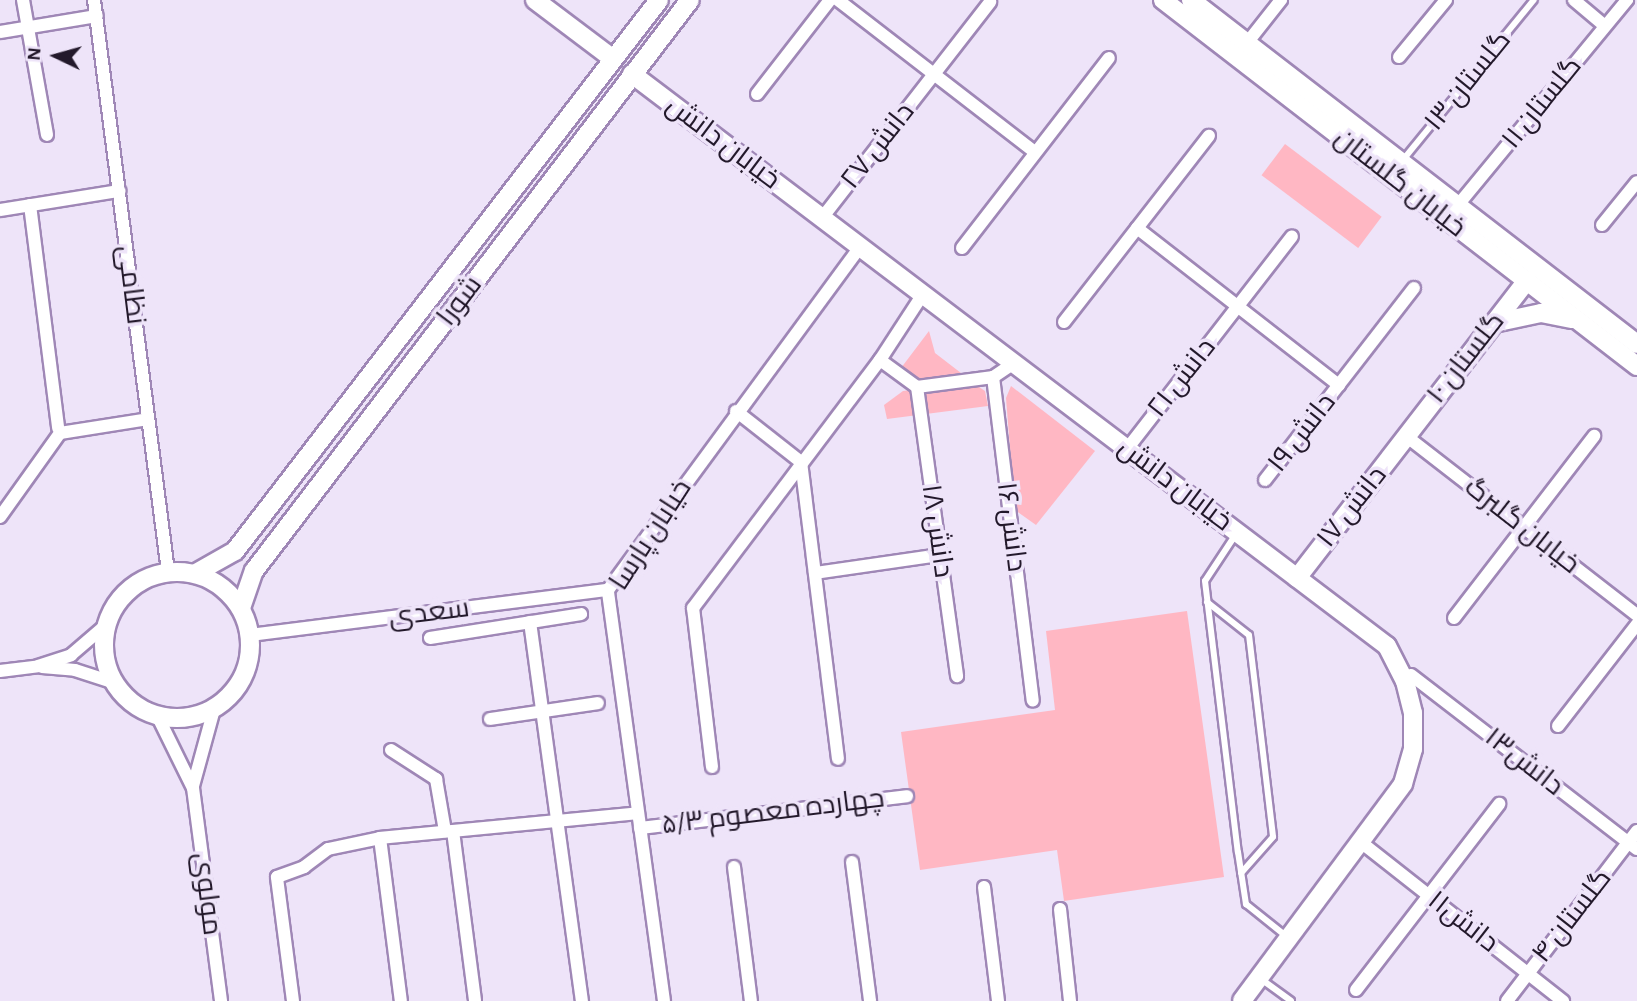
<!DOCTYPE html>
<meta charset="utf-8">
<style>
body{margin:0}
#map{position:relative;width:1637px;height:1001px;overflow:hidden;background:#eee4f9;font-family:"Alegreya Sans",Cairo,sans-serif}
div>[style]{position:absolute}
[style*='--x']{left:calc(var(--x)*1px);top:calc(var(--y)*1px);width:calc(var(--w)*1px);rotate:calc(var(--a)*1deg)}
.green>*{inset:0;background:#ffb7c3;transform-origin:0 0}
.roads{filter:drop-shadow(2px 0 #9f87b6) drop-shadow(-2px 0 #9f87b6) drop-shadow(0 2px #9f87b6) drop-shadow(0 -2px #9f87b6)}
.lane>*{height:6px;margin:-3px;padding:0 3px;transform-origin:3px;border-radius:3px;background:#fff}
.street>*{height:12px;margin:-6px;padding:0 6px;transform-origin:6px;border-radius:6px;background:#fff}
.secondary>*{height:18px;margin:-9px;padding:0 9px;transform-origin:9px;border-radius:9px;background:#fff}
.secondary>.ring{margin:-9px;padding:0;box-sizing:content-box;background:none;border:18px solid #fff;border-radius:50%}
span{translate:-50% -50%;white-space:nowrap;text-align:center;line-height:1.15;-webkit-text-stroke:7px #eee4f9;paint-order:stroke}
.street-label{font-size:28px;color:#23192b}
.north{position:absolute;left:21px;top:21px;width:70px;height:70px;-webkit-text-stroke:5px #eee4f9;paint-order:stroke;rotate:275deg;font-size:19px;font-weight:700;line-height:28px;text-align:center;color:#23192b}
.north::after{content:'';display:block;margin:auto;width:24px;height:32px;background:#23192b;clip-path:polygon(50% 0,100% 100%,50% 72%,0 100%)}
</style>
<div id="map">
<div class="green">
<i style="left:1285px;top:144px;width:121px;height:39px;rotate:37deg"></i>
<i style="clip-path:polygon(929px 331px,935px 353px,961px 373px,919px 381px,901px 368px)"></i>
<i style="clip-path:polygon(973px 383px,985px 391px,988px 406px,887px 419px,884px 405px,903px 391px)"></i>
<i style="clip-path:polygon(1011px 386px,1095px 451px,1036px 525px,1015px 510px,1006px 398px)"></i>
<i style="clip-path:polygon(1187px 611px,1224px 877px,1064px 901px,1057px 850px,920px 870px,901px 732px,1055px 710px,1046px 631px)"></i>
</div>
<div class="roads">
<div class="lane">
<i style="--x:1402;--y:161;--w:208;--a:-50.7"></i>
<i style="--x:1236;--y:534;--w:56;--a:123.4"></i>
<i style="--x:1205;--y:581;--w:273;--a:83.1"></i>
<i style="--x:1238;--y:852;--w:53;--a:81.3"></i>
<i style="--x:1246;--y:904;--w:51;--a:38.7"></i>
<i style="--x:1207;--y:602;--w:53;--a:38.2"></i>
<i style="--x:1249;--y:635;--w:203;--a:83.2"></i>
<i style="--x:1273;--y:837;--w:48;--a:131.6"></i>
<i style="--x:1261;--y:979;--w:37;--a:36"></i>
</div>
<div class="street">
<i style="--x:23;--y:0;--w:137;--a:79.9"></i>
<i style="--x:94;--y:0;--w:576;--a:82.62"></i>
<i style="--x:838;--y:0;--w:249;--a:37.7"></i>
<i style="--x:1574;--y:0;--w:40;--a:40"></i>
<i style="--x:0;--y:32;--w:98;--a:-9.4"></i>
<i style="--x:1247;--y:43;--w:55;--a:-51.7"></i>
<i style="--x:1399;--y:57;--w:74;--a:-50.5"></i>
<i style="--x:757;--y:94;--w:119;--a:-52.2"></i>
<i style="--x:30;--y:205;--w:225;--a:82.8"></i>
<i style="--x:1458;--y:205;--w:266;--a:-50.5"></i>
<i style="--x:0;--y:210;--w:121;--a:-9.1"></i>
<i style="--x:822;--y:218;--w:274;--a:-52.1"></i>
<i style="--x:1602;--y:225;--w:55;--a:-50.9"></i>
<i style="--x:1137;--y:228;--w:256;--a:37.9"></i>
<i style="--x:962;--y:248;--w:240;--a:-52.3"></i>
<i style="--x:1064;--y:322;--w:236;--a:-52.1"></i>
<i style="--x:880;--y:360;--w:46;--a:36.1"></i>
<i style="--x:917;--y:387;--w:77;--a:-7.5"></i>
<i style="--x:1014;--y:363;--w:25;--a:146"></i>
<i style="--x:993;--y:377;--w:326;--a:83"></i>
<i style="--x:917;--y:387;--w:292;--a:82.1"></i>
<i style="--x:736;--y:411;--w:83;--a:38.1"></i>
<i style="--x:801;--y:462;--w:299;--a:82.9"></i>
<i style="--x:1406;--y:436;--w:292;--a:37.8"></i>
<i style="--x:1127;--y:449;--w:269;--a:-52.2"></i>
<i style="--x:1265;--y:480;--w:243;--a:-52.2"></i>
<i style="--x:0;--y:517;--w:103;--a:-54.5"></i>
<i style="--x:60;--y:433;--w:89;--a:-9"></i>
<i style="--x:815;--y:573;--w:126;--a:-8.2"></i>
<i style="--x:1454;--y:618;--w:230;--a:-52.4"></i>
<i style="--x:530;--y:622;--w:383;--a:82.2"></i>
<i style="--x:250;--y:635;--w:361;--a:-7.2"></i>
<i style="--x:430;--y:638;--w:153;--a:-9"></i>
<i style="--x:42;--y:667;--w:33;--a:5"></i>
<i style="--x:75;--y:670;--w:39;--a:18"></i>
<i style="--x:0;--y:671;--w:38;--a:-7"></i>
<i style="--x:38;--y:666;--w:35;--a:-18"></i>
<i style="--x:71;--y:655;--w:46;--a:-40.6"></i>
<i style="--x:1411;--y:675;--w:285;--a:37.6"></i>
<i style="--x:158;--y:717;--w:79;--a:63.8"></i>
<i style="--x:193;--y:788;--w:215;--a:82.5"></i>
<i style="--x:490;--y:719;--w:109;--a:-8.4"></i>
<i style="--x:1558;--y:726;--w:129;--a:-52.2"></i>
<i style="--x:391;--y:750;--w:54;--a:32.8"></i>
<i style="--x:436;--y:779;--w:53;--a:80.2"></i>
<i style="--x:712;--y:767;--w:160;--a:-96.8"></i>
<i style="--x:693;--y:608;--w:311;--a:-53"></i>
<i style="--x:880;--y:360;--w:79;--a:-56.9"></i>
<i style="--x:193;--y:786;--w:80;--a:-74.7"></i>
<i style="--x:640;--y:828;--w:269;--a:-6.8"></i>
<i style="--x:453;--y:831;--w:171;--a:82.6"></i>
<i style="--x:380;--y:838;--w:164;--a:82.7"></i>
<i style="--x:1362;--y:843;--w:256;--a:38.2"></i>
<i style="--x:852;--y:862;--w:140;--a:82.6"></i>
<i style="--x:734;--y:867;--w:135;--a:82.8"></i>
<i style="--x:984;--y:887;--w:115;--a:83"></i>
<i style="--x:1060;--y:909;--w:93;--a:83.8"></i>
<i style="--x:1356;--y:990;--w:235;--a:-52.4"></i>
<i style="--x:293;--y:1001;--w:125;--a:-97.4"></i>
<i style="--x:277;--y:877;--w:29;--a:-20"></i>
<i style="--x:304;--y:867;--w:30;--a:-37"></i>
<i style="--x:328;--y:849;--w:53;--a:-11.9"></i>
<i style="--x:380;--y:838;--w:259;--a:-5.5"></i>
<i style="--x:664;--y:1001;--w:415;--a:-97.8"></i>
<i style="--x:608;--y:590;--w:426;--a:-53.7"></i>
<i style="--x:1507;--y:1001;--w:214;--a:-52.6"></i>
</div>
<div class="secondary">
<i style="--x:535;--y:0;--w:96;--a:37"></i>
<i style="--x:1163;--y:0;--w:599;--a:37.67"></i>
<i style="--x:1191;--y:0;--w:563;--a:37.64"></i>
<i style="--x:632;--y:74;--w:947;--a:37.15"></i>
<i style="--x:1387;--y:646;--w:39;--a:63"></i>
<i style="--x:1405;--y:681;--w:33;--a:76"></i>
<i style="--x:1413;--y:713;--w:36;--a:90"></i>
<i style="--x:1413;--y:749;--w:36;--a:106"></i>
<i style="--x:1403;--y:784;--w:270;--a:126.6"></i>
<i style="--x:1494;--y:323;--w:48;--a:-12"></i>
<i style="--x:1541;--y:313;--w:32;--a:11"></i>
<i class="ring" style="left:104px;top:572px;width:128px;height:128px"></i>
<i style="--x:196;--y:573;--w:45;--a:-29.4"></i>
<i style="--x:235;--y:551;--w:695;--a:-52.42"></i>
<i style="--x:1297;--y:578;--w:376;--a:-52.3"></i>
<i style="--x:241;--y:608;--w:39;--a:-71"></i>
<i style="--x:254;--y:571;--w:718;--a:-52.64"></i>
</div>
</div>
<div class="street-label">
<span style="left:1468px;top:81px;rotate:-51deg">گلستان ۱۳</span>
<span style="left:1542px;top:103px;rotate:-51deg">گلستان ۱۱</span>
<span style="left:723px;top:143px;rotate:37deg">خیابان دانش</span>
<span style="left:878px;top:146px;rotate:-52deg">دانش ۲۷</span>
<span style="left:1400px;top:183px;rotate:38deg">خیابان گلستان</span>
<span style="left:131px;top:285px;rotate:83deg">نظامی</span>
<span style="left:460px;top:301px;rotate:-53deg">شورا</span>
<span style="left:1466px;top:358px;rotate:-52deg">گلستان ۱۰</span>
<span style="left:1182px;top:378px;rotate:-52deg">دانش ۲۱</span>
<span style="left:1302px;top:433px;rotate:-52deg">دانش ۱۹</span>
<span style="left:1175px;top:485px;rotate:37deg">خیابان دانش</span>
<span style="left:1352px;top:507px;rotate:-52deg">دانش ۱۷</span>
<span style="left:1522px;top:526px;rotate:38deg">خیابان گلبرگ</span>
<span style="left:1011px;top:527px;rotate:83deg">دانش ۱۶</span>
<span style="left:937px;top:531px;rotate:82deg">دانش ۱۸</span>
<span style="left:651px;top:535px;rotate:-57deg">خیابان پارسا</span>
<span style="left:429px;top:613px;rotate:-7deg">سعدی</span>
<span style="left:1524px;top:762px;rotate:38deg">دانش۱۳</span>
<span style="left:773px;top:812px;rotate:-7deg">چهارده معصوم ۵/۳</span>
<span style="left:207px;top:894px;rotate:83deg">مولوی</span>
<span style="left:1572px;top:916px;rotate:-52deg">گلستان ۴</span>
<span style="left:1463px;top:922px;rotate:38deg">دانش۱۱</span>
</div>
<div class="north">N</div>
</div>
